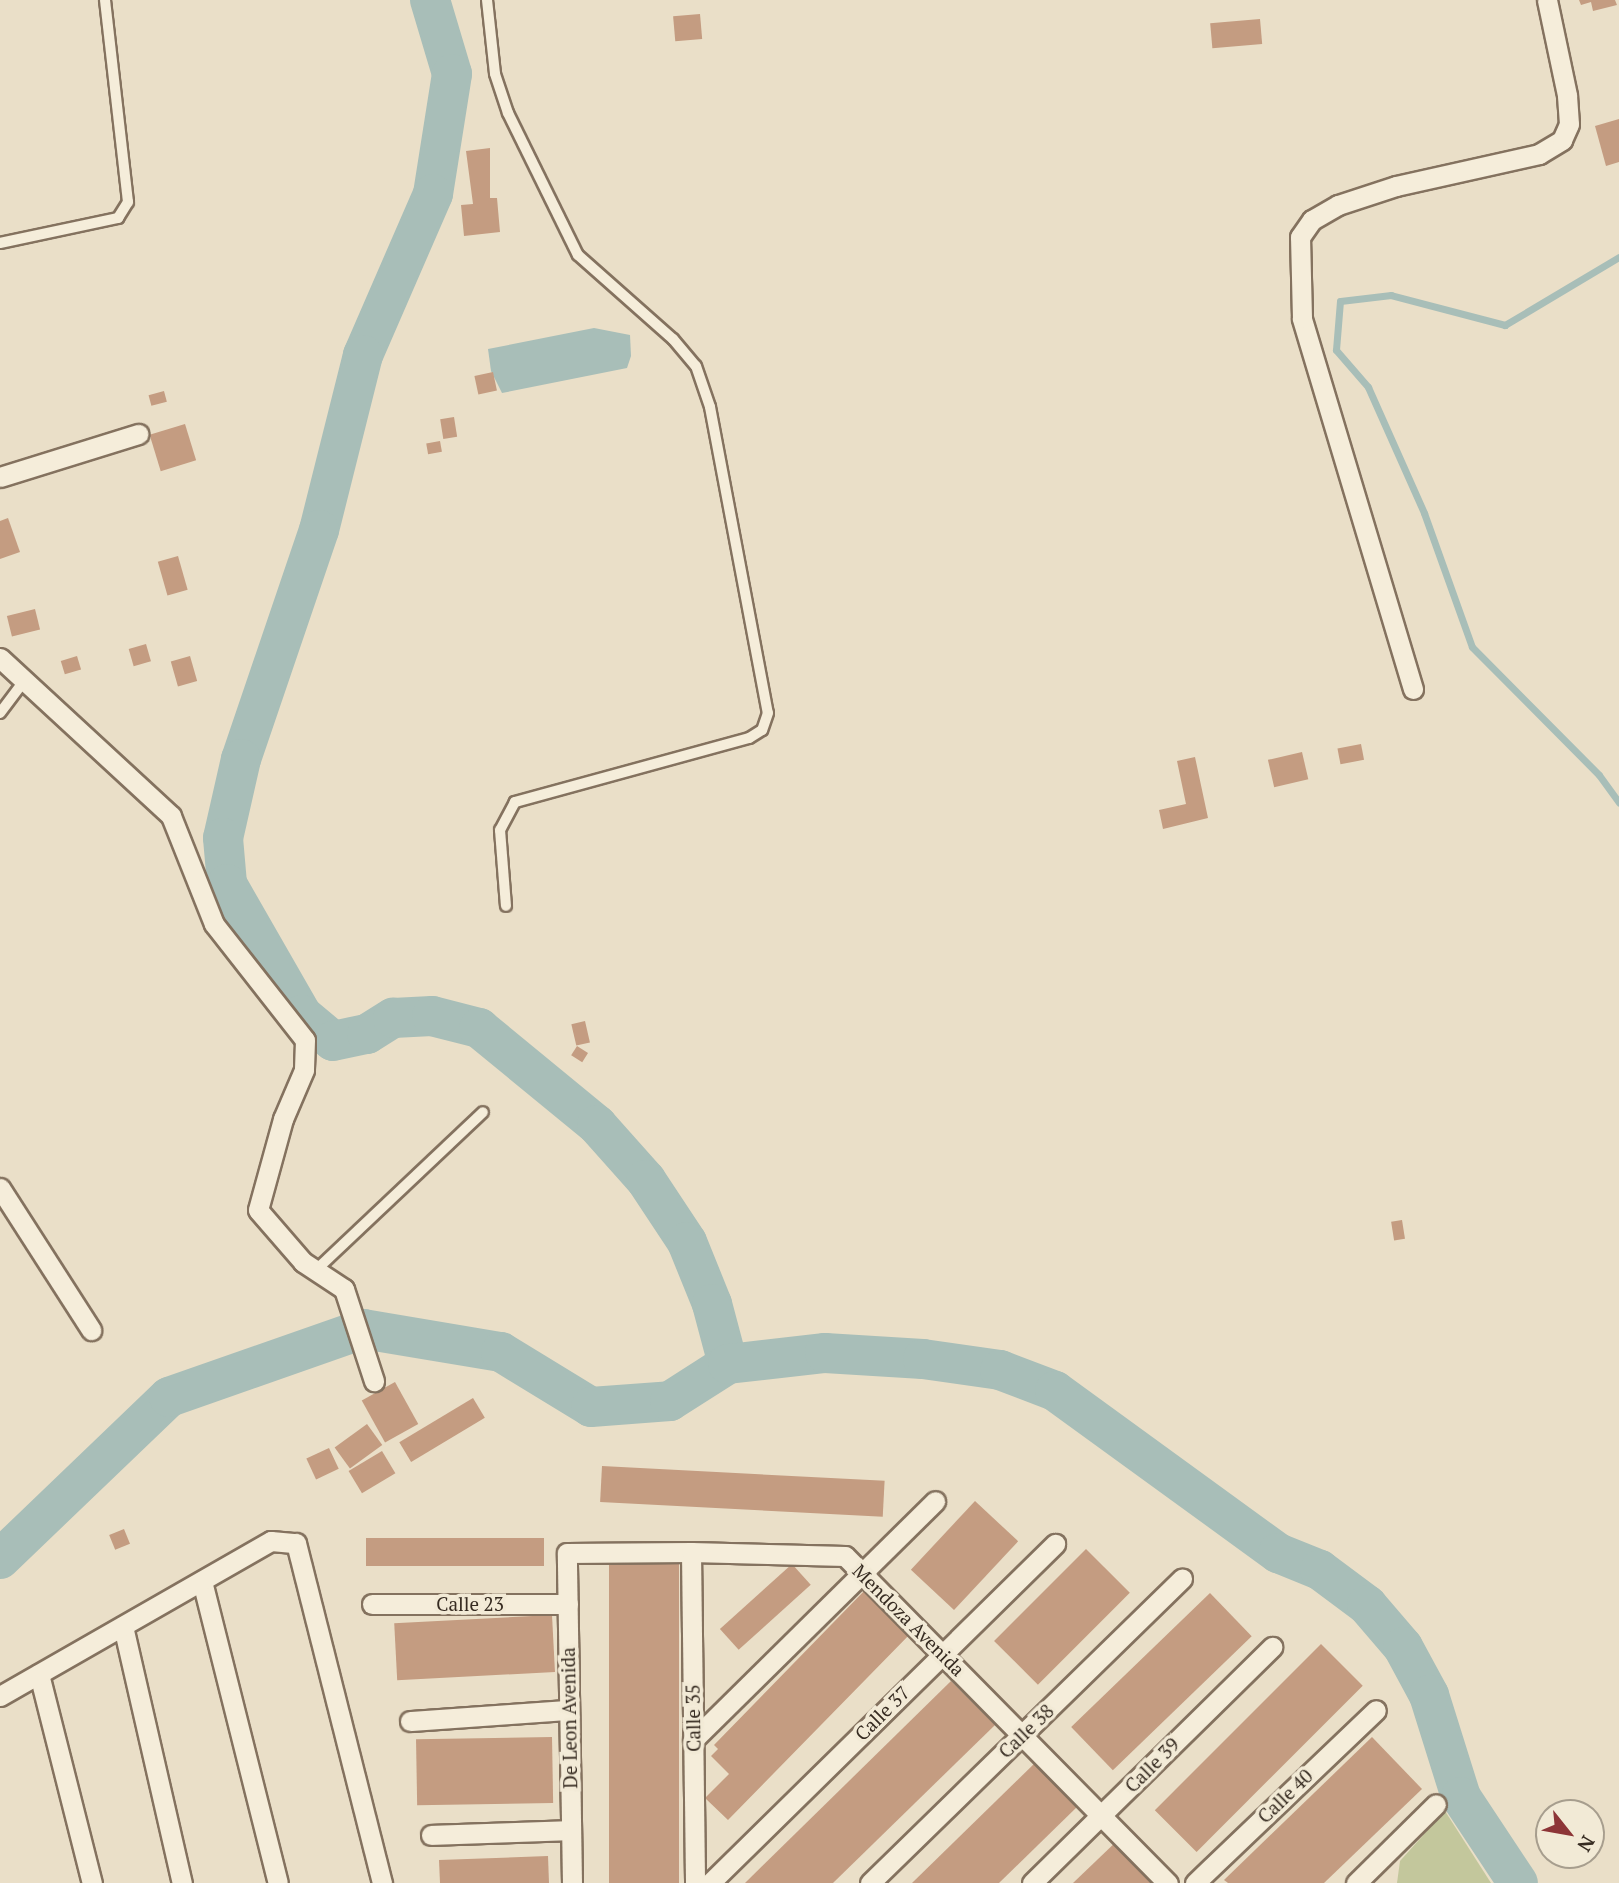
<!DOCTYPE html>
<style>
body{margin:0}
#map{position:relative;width:1619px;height:1883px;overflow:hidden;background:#eadfc8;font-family:"PT Serif",serif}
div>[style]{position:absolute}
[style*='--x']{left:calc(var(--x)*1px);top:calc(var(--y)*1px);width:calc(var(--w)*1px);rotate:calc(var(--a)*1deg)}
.green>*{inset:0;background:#c3c79c}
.water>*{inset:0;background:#a8beb8}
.stream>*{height:7px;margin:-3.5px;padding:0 3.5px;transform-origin:3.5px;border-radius:3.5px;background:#a8beb8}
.river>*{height:40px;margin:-20px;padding:0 20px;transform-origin:20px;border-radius:20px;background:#a8beb8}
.building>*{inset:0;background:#c49c81;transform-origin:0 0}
.roads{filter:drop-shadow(2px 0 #84725f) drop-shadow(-2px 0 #84725f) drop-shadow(0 2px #84725f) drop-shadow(0 -2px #84725f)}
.lane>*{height:10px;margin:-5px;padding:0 5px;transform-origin:5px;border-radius:5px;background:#f5edda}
.street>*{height:19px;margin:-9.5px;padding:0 9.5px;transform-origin:9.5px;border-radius:9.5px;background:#f5edda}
span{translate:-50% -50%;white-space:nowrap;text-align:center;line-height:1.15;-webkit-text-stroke:7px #f2ead6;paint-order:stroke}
.street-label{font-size:19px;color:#362b21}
.north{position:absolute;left:1535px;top:1799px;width:70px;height:70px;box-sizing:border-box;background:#f2ead6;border:2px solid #a79e8e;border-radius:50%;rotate:121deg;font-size:19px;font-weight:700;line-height:28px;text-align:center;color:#362b21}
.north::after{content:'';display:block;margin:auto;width:24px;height:32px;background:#8d3537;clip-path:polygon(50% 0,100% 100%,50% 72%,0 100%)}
</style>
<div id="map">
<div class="green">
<i style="clip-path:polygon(1445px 1811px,1491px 1883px,1397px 1883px,1400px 1861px)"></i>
</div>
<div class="water">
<i style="clip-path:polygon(594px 328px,630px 335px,631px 356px,627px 368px,502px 393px,491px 371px,488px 349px)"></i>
</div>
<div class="stream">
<i style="--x:1619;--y:257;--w:133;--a:149.2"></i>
<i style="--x:1505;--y:325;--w:118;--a:-165.3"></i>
<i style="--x:1391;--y:295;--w:51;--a:173.3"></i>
<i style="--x:1340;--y:301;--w:49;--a:94.7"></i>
<i style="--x:1336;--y:350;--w:49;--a:49.1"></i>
<i style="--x:1368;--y:387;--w:138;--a:66"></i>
<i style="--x:1424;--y:513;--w:142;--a:70.3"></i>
<i style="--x:1472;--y:647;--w:180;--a:45.2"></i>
<i style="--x:1599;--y:775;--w:34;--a:54"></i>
</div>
<div class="river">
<i style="--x:430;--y:0;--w:77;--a:73.4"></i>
<i style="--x:452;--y:74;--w:121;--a:99"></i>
<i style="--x:433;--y:194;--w:176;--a:113.5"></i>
<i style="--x:363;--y:355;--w:180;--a:104.1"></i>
<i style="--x:319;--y:530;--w:242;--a:108.8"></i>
<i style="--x:241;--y:759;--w:81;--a:102.8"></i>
<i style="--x:223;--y:838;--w:46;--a:85"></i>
<i style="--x:227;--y:884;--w:151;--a:60.2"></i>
<i style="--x:302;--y:1015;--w:40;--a:40"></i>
<i style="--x:333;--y:1041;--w:35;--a:-12"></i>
<i style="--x:367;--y:1034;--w:31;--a:-32"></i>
<i style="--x:393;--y:1018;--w:39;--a:-3"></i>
<i style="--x:432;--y:1016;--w:49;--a:14.3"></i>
<i style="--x:479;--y:1028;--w:153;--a:39.4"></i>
<i style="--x:597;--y:1125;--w:74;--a:48.3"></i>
<i style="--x:646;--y:1180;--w:74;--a:56.5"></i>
<i style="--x:687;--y:1242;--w:67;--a:68"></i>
<i style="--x:712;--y:1304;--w:62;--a:75.1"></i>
<i style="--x:0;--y:1559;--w:234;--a:-43.8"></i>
<i style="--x:169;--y:1397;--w:206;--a:-19.3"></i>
<i style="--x:363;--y:1329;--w:140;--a:9.5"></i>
<i style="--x:501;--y:1352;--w:105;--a:31.4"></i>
<i style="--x:591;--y:1407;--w:79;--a:-4.3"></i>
<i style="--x:670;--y:1401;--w:69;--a:-32.5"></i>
<i style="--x:728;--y:1364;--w:98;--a:-6.5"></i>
<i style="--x:825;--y:1353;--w:98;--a:3.5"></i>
<i style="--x:923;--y:1359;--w:78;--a:8.1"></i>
<i style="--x:1000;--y:1370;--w:59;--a:20.9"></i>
<i style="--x:1055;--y:1391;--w:276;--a:36"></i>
<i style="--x:1278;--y:1553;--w:45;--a:22"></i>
<i style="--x:1320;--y:1570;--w:59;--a:36.7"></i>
<i style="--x:1367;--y:1605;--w:55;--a:49.4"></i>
<i style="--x:1403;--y:1647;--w:55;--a:61.6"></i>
<i style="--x:1429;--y:1695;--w:107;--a:72.6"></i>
<i style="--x:1461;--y:1797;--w:103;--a:56.5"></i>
</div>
<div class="building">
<i style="clip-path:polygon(1579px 0,1615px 0,1617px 5px,1593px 11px,1591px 2px,1581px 5px)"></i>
<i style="left:700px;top:14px;width:25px;height:27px;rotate:85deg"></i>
<i style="left:1260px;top:19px;width:25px;height:50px;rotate:85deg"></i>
<i style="clip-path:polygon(1619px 119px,1619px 162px,1606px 166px,1595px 126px)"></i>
<i style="clip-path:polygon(490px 148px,490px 198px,497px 198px,500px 232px,464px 236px,461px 205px,473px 204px,466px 151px)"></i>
<i style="left:493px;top:372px;width:19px;height:19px;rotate:78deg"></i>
<i style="left:164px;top:391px;width:11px;height:16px;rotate:75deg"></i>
<i style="left:454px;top:417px;width:20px;height:14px;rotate:81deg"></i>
<i style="left:185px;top:424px;width:38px;height:37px;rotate:73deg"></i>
<i style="left:440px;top:441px;width:11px;height:14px;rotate:80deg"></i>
<i style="clip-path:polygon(8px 518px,20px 552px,0 559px,0 521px)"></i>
<i style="left:178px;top:556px;width:35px;height:21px;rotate:74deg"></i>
<i style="left:35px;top:609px;width:21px;height:29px;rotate:76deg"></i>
<i style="left:146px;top:644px;width:18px;height:18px;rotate:74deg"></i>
<i style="left:77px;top:656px;width:14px;height:17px;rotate:73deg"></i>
<i style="left:190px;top:656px;width:26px;height:20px;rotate:74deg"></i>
<i style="left:1361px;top:744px;width:16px;height:24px;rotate:79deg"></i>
<i style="left:1302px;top:752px;width:28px;height:35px;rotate:77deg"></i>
<i style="clip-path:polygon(1195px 757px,1208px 818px,1163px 829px,1159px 810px,1186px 804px,1177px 761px)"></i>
<i style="left:585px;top:1021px;width:22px;height:14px;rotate:77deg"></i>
<i style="left:577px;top:1046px;width:13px;height:11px;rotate:32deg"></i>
<i style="left:1402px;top:1220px;width:19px;height:11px;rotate:81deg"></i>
<i style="left:395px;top:1382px;width:48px;height:38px;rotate:61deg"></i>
<i style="left:473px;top:1398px;width:23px;height:86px;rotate:59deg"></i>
<i style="left:367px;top:1424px;width:26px;height:40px;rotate:54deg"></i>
<i style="left:329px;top:1448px;width:23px;height:25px;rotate:65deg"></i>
<i style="left:382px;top:1451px;width:26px;height:39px;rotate:59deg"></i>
<i style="left:602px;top:1466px;width:283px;height:36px;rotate:3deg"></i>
<i style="left:975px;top:1501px;width:59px;height:94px;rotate:43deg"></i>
<i style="left:124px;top:1529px;width:16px;height:16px;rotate:68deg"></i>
<i style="left:366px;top:1538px;width:178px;height:28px"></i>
<i style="left:1086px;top:1549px;width:62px;height:130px;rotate:45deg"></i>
<i style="left:609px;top:1562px;width:70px;height:321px"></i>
<i style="left:792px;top:1564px;width:28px;height:97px;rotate:48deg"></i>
<i style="clip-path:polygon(868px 1587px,913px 1631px,728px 1820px,705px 1798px,729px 1774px,711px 1756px,718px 1749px,714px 1745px)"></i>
<i style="left:1210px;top:1593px;width:60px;height:193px;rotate:46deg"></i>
<i style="left:552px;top:1615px;width:57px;height:158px;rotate:87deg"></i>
<i style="left:1321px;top:1644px;width:59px;height:235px;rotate:45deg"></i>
<i style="clip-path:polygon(951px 1681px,995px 1725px,833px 1883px,745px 1883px)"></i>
<i style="left:552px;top:1737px;width:66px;height:136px;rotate:89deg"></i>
<i style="clip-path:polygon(1372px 1737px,1422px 1789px,1324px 1883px,1228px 1883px,1224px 1880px)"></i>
<i style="clip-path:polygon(1037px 1761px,1079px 1805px,999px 1883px,912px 1883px)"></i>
<i style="clip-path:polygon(1120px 1838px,1163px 1883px,1073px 1883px)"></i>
<i style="clip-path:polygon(548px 1856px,549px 1883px,440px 1883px,439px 1860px)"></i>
</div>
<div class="roads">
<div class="lane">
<i style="--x:487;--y:0;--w:74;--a:83.8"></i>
<i style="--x:495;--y:74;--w:41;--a:71.6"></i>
<i style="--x:508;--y:113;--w:158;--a:63.8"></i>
<i style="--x:578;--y:255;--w:127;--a:41.5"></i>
<i style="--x:673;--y:339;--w:35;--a:50"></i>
<i style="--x:696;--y:366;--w:43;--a:71.1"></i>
<i style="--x:710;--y:407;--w:311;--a:79.3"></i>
<i style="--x:768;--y:713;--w:18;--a:109"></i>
<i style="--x:762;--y:730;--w:15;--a:148"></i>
<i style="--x:749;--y:738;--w:243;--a:164.7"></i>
<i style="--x:515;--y:802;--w:32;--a:118"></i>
<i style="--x:500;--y:830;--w:76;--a:85.5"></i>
<i style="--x:0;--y:243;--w:121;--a:-12"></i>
<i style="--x:118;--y:218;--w:19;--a:-58"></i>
<i style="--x:128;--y:202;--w:203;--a:-96.5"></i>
<i style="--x:0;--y:713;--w:40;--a:-53"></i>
<i style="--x:315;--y:1271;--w:231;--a:-43.4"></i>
</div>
<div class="street">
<i style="--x:0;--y:477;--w:145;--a:-17.3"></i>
<i style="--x:0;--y:658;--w:233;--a:42.7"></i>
<i style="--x:171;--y:816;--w:116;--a:68.3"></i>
<i style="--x:214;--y:924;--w:147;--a:51.9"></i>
<i style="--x:305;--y:1040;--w:30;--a:92"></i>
<i style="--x:304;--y:1070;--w:53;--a:113.2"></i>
<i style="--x:283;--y:1119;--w:94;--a:105.4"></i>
<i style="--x:258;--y:1210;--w:69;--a:49.1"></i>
<i style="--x:303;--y:1262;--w:49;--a:33.4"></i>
<i style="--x:344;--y:1289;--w:97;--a:71.9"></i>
<i style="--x:1413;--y:689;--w:387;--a:-106.7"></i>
<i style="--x:1302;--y:318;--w:81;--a:-91.4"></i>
<i style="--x:1300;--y:237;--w:21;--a:-55"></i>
<i style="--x:1312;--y:220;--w:30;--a:-30"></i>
<i style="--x:1338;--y:205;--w:61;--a:-18.1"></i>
<i style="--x:1396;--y:186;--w:147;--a:-12.6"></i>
<i style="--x:1539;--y:154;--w:27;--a:-31"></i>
<i style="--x:1562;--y:140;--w:17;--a:-66"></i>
<i style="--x:1569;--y:124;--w:29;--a:-94"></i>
<i style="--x:1567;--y:95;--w:97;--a:-101.9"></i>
<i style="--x:0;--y:1188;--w:169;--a:57.3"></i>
<i style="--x:691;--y:1552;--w:331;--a:89.3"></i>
<i style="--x:202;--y:1581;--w:311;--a:75.9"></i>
<i style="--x:372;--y:1604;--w:196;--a:0"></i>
<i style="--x:123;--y:1626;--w:264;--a:77.1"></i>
<i style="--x:39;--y:1674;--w:216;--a:75.8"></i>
<i style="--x:0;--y:1696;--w:312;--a:-29.8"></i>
<i style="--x:271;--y:1541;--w:25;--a:5"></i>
<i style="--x:296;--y:1543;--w:351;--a:75.8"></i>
<i style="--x:410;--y:1721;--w:158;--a:-4"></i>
<i style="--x:693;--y:1740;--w:340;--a:-44.6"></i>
<i style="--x:431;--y:1835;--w:140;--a:-2"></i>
<i style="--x:572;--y:1883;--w:330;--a:-90.9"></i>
<i style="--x:567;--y:1553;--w:124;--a:-0.5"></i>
<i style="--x:691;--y:1552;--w:154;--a:1.5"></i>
<i style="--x:845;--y:1556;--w:460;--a:45.4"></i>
<i style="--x:710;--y:1883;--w:484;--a:-44.5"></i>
<i style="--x:870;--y:1883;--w:436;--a:-44.3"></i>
<i style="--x:1032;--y:1883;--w:337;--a:-44.5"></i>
<i style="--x:1195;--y:1883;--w:250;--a:-43.7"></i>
<i style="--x:1356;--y:1883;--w:112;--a:-44.6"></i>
</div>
</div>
<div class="street-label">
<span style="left:470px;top:1604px">Calle 23</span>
<span style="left:909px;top:1620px;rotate:45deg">Mendoza Avenida</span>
<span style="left:882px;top:1713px;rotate:-45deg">Calle 37</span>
<span style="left:569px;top:1718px;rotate:-91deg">De Leon Avenida</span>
<span style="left:693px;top:1718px;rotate:-91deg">Calle 35</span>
<span style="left:1026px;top:1731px;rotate:-44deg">Calle 38</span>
<span style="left:1152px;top:1765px;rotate:-45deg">Calle 39</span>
<span style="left:1285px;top:1796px;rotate:-44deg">Calle 40</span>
</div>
<div class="north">N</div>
</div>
